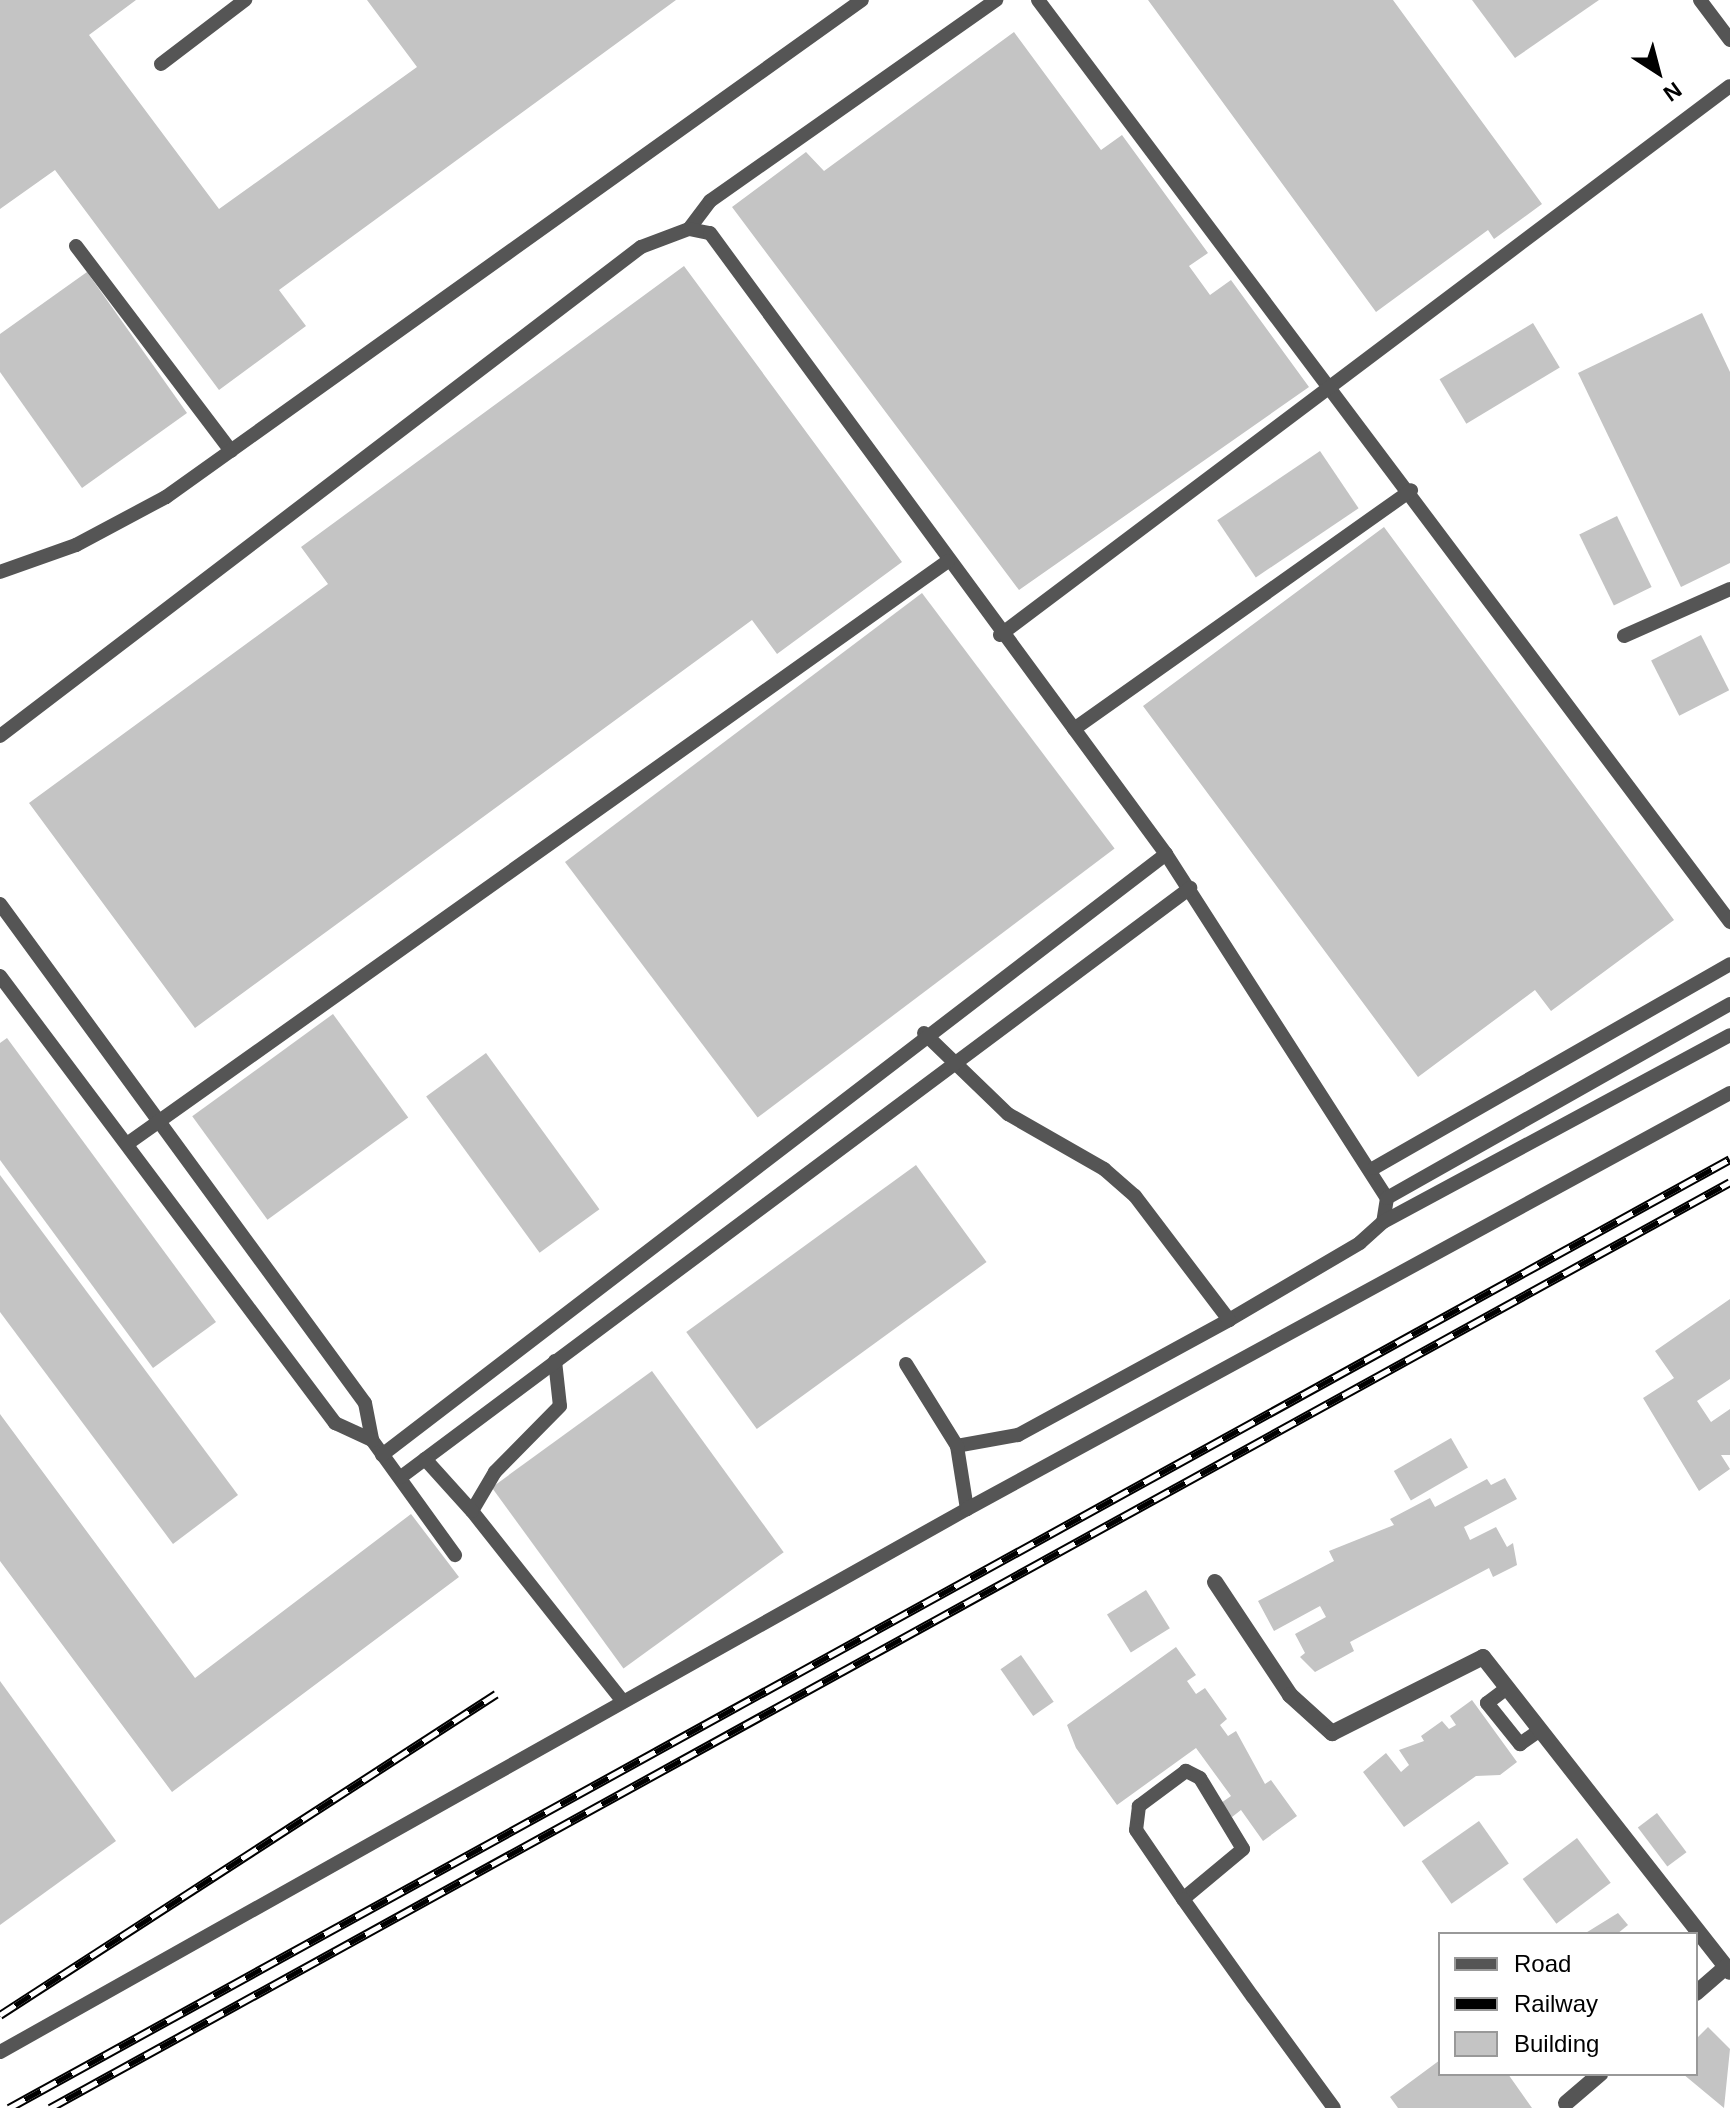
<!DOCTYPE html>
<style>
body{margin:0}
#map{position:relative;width:1730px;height:2108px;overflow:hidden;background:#fff;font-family:Arial,sans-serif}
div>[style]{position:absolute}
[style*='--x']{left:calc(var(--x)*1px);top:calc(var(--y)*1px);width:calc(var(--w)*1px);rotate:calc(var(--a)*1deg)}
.building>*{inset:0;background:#c4c4c4;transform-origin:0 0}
.service>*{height:14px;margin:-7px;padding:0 7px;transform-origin:7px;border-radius:7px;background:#555}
.minor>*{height:16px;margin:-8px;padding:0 8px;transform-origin:8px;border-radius:8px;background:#555}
.rail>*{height:9px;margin-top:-4.5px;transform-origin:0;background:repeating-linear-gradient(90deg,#fff 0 18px,#000 0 36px);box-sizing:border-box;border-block:2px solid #000}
span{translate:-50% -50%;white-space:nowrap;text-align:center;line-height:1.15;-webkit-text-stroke:7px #fff;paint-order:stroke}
.legend{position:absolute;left:1438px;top:1932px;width:260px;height:144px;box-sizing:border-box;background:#fff;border:2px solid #999;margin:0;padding:10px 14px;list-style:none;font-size:24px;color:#000}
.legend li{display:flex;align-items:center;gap:16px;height:40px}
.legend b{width:40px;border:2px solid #999}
.north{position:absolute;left:1618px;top:32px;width:80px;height:80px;-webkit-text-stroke:6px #fff;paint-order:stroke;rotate:144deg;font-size:22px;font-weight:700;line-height:32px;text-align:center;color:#000}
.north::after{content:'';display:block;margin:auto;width:28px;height:36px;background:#000;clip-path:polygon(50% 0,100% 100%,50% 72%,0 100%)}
</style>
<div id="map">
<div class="building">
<i style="clip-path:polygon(0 0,136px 0,89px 35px,219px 209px,417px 67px,367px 0,676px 0,279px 290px,306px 326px,219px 390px,55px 170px,0 209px)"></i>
<i style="clip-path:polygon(1148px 0,1393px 0,1542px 204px,1494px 239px,1488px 230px,1376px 312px)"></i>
<i style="clip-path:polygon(1472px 0,1599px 0,1515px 58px)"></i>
<i style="clip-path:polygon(1014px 32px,1101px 150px,1122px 135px,1208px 253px,1189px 266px,1210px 295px,1231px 280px,1309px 387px,1019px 590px,732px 207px,806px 152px,824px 171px)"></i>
<i style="clip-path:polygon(684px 266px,902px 562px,777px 654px,752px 620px,195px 1028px,29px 803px,328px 584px,301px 547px)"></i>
<i style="clip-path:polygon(87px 272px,187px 413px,82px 488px,0 372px,0 334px)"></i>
<i style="clip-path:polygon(1702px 313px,1730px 372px,1730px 563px,1681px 587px,1578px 373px)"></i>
<i style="left:1533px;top:323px;width:52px;height:109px;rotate:59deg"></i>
<i style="left:1320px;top:451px;width:69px;height:124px;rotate:56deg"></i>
<i style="left:1617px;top:516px;width:79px;height:42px;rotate:64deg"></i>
<i style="clip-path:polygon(1384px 527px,1674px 920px,1551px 1011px,1535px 990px,1418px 1077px,1143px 706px)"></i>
<i style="left:922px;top:593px;width:320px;height:447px;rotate:53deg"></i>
<i style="left:1701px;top:635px;width:62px;height:56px;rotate:63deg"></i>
<i style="left:333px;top:1014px;width:128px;height:174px;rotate:54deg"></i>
<i style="clip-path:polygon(7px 1038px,216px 1322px,153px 1368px,0 1160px,0 1043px)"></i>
<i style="left:486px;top:1053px;width:193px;height:74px;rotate:54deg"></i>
<i style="left:916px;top:1165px;width:120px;height:284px;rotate:54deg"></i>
<i style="clip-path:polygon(0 1175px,238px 1495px,173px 1544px,0 1312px)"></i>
<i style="clip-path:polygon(1730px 1299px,1730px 1379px,1697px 1401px,1711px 1422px,1730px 1409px,1730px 1455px,1721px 1455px,1730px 1469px,1699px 1491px,1643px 1398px,1674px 1378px,1655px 1351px)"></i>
<i style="left:652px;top:1371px;width:224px;height:198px;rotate:54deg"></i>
<i style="clip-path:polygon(0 1414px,195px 1678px,411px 1514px,459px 1577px,172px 1792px,0 1561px)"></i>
<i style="left:1451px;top:1438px;width:34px;height:66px;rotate:60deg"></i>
<i style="clip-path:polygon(1505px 1478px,1517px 1499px,1464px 1527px,1470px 1540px,1496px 1527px,1507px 1547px,1513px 1543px,1517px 1565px,1493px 1577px,1489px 1568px,1350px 1642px,1354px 1651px,1315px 1672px,1300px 1657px,1305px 1653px,1295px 1634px,1326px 1617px,1320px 1606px,1274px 1631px,1258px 1601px,1334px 1561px,1329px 1551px,1394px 1525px,1390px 1519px,1430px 1498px,1435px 1507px,1487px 1479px,1491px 1485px)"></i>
<i style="left:1146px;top:1590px;width:45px;height:46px;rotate:58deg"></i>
<i style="clip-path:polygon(1176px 1647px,1196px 1675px,1187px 1681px,1196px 1694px,1205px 1688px,1227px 1719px,1220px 1725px,1228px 1736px,1236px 1731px,1265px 1784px,1271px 1780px,1297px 1816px,1263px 1841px,1241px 1810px,1232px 1817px,1221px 1803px,1231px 1796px,1196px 1748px,1117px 1805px,1076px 1748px,1067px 1725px)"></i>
<i style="left:1021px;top:1655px;width:57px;height:25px;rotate:55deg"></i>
<i style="clip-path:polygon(0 1681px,116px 1841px,0 1925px)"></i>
<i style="clip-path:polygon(1472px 1700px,1517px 1762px,1500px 1775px,1476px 1776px,1404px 1827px,1363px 1772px,1386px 1753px,1401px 1772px,1409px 1765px,1399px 1750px,1424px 1741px,1421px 1736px,1442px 1721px,1449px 1729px,1456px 1725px,1450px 1716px)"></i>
<i style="left:1657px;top:1813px;width:49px;height:24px;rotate:53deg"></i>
<i style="left:1479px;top:1821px;width:52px;height:70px;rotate:55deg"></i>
<i style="left:1577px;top:1838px;width:56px;height:68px;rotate:53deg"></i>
<i style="clip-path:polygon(1618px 1913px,1628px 1925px,1617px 1934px,1584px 1934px)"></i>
<i style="clip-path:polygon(1708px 2027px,1730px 2049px,1724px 2108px,1683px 2074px,1696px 2074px,1696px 2039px)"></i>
<i style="clip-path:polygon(1440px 2060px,1440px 2074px,1508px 2074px,1532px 2108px,1398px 2108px,1390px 2097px)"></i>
</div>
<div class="service">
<i style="--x:1038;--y:0;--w:1153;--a:53.11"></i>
<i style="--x:1700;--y:0;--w:50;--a:53.1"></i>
<i style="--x:161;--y:64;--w:106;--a:-37.3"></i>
<i style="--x:689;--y:229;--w:35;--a:-53"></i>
<i style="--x:710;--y:201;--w:350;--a:-35.1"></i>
<i style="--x:76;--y:246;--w:257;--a:52.9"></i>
<i style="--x:0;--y:572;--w:81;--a:-19.6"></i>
<i style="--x:76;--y:545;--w:102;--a:-28.1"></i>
<i style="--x:166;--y:497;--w:855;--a:-35.53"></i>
<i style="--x:1000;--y:635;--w:913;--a:-36.95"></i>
<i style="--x:1624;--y:636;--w:116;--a:-23.9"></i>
<i style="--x:1074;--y:729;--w:413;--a:-35.3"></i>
<i style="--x:0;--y:736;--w:806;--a:-37.34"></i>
<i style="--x:641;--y:247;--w:51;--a:-20.6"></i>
<i style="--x:689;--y:229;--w:21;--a:11"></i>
<i style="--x:710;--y:233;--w:770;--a:53.71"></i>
<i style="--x:1166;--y:854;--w:409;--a:57.3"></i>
<i style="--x:1387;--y:1198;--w:24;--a:99"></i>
<i style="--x:1383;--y:1222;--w:31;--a:138"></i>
<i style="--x:1360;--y:1243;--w:152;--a:149.6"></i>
<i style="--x:1229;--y:1320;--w:240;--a:151.4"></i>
<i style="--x:1018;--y:1435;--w:62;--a:169.8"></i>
<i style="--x:957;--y:1446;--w:64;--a:81"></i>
<i style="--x:967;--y:1509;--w:1109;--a:150.68"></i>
<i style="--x:0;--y:904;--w:618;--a:53.82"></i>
<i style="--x:365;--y:1403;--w:38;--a:79"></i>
<i style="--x:372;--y:1440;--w:142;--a:54.2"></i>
<i style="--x:0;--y:976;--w:559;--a:53.15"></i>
<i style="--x:335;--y:1423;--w:41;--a:24.7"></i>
<i style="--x:924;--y:1033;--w:117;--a:44"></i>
<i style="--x:1008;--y:1114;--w:111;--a:29.8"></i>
<i style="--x:1104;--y:1169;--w:41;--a:41.1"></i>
<i style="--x:1135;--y:1196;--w:156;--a:52.8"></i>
<i style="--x:127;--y:1144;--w:1007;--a:-35.38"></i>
<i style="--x:1374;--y:1168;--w:410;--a:-29.8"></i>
<i style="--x:1387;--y:1198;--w:394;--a:-29.5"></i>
<i style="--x:1383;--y:1222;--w:394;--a:-28.3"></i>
<i style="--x:555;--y:1361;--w:45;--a:83.7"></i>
<i style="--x:560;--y:1406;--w:93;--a:134.6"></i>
<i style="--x:495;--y:1472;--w:45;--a:120.5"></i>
<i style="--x:472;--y:1511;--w:241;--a:51.6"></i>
<i style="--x:906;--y:1364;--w:97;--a:58.1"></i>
<i style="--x:382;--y:1455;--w:988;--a:-37.47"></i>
<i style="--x:425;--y:1459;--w:70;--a:47.9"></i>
<i style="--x:401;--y:1477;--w:985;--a:-36.74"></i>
<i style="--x:967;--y:1509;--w:869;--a:-28.6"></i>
<i style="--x:1507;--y:1688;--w:25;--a:143"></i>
<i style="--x:1487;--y:1703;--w:53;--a:51.2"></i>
<i style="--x:1520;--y:1744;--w:24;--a:-35"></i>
<i style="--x:1183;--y:1899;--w:78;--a:-39.8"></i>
<i style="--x:1243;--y:1849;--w:83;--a:-121.2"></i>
<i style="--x:1200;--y:1778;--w:16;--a:-153"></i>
<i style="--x:1186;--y:1771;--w:59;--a:143.3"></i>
<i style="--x:1139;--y:1806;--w:24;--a:97"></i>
<i style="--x:1136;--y:1830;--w:83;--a:55.7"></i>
<i style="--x:1183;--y:1899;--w:120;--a:54.5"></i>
<i style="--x:1253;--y:1997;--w:137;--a:53.9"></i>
</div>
<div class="minor">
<i style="--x:1215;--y:1582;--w:136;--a:56.4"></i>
<i style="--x:1290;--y:1695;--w:57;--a:42.1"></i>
<i style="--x:1332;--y:1733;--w:169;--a:-26.7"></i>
<i style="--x:1483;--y:1657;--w:400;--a:51.9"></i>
<i style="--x:1696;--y:1993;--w:40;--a:-41"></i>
<i style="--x:1566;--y:2103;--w:45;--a:-40.5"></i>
</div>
<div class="rail">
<i style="--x:0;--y:2015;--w:591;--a:-32.91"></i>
<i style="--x:9;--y:2108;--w:1965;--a:-28.87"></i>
<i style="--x:50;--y:2108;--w:1918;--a:-28.86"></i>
</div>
<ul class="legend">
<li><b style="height:10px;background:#555"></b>Road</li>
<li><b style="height:10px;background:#000"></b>Railway</li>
<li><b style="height:22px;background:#c4c4c4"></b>Building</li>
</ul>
<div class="north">N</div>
</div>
